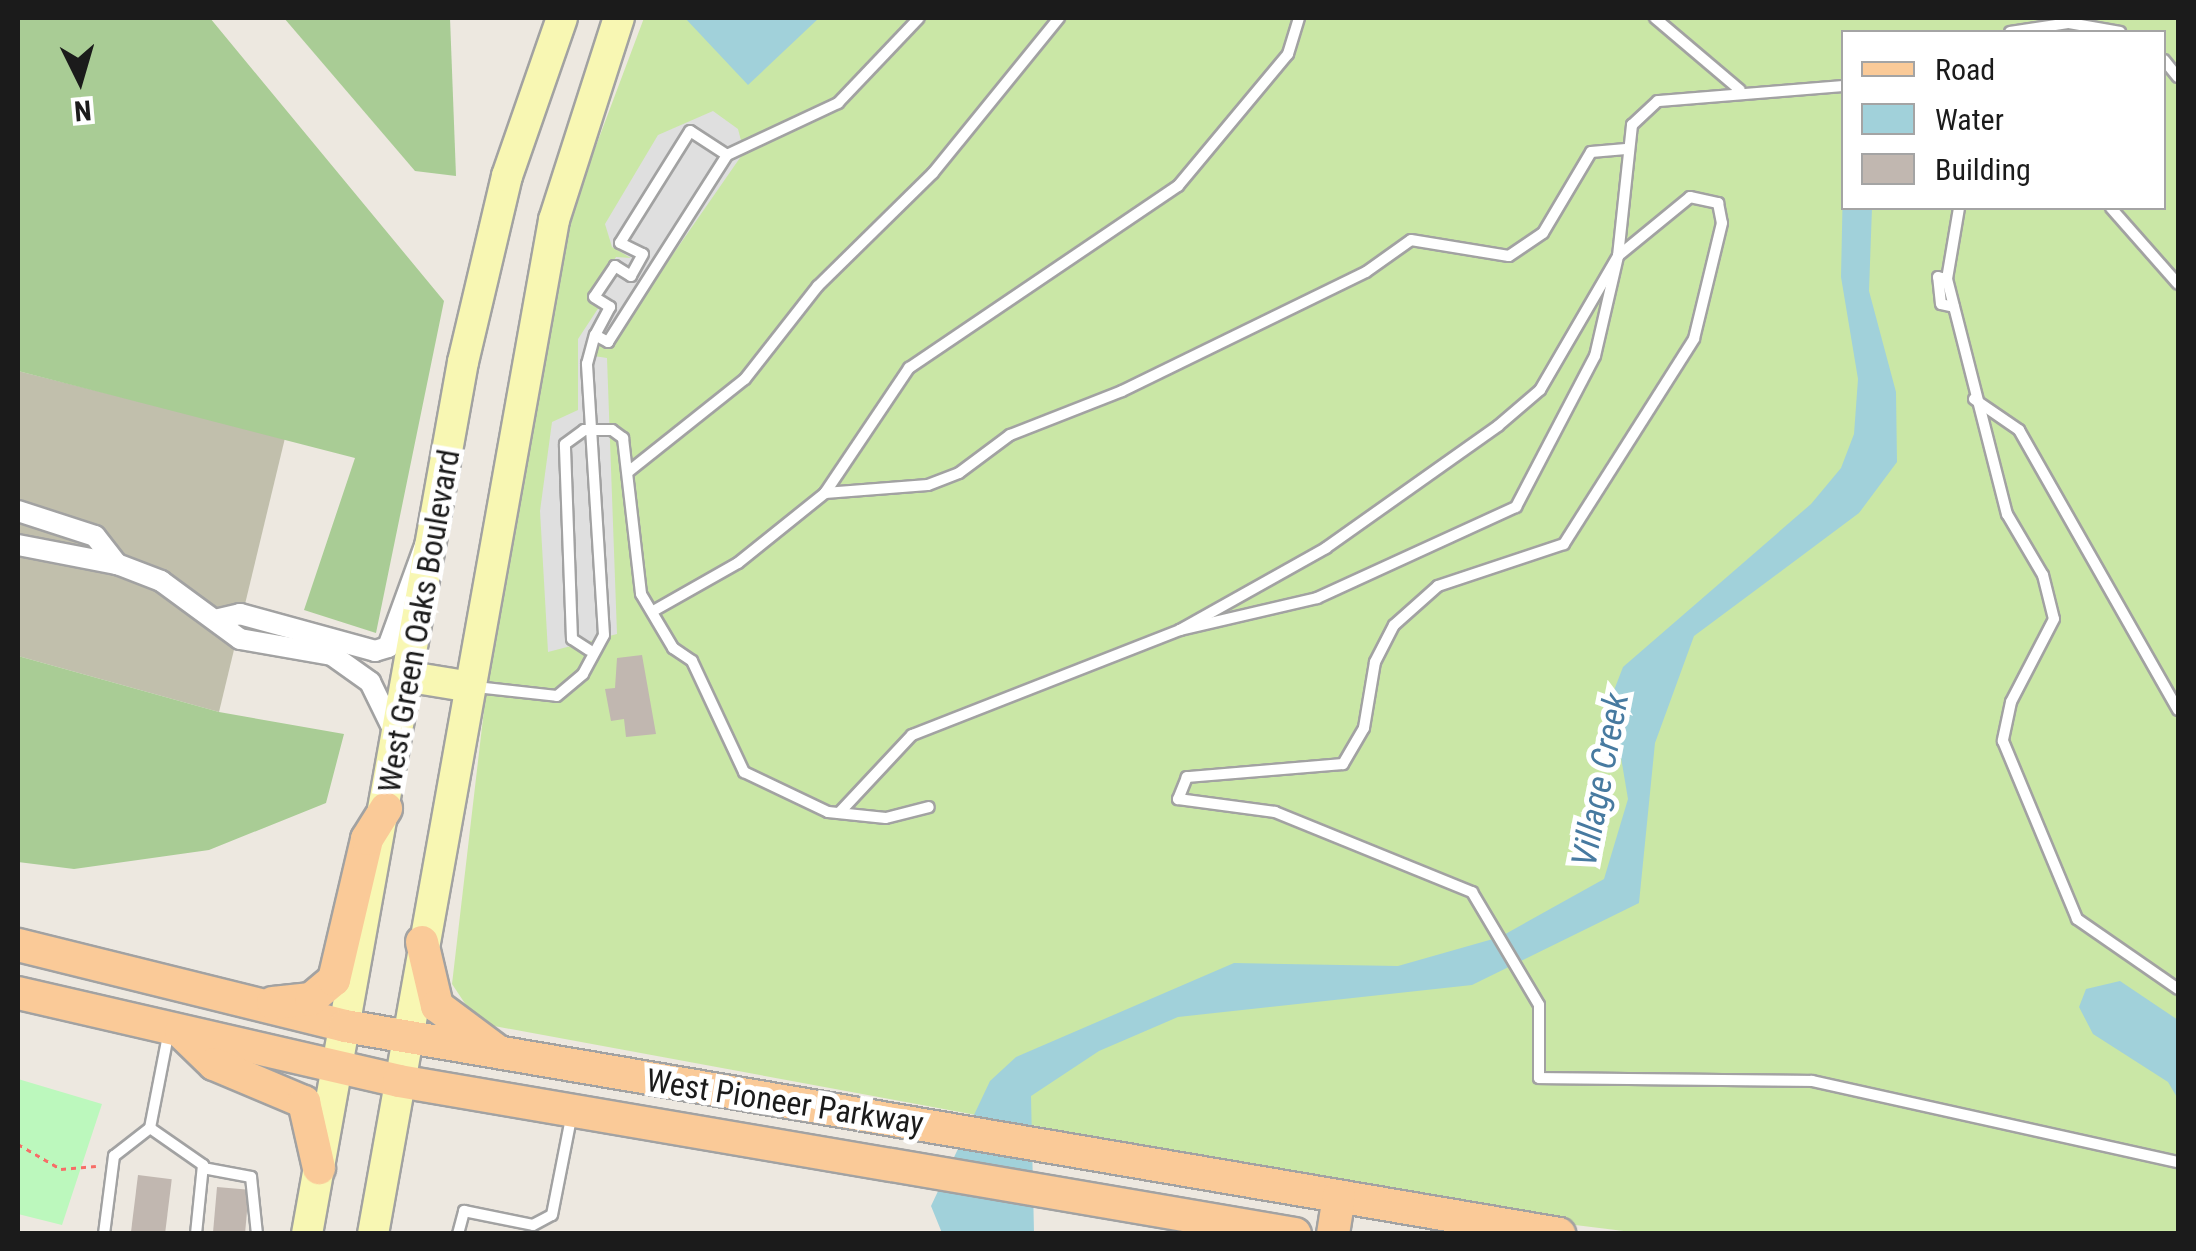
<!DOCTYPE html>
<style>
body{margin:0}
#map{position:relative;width:2196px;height:1251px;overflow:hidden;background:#ede8e0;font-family:"Roboto Condensed",sans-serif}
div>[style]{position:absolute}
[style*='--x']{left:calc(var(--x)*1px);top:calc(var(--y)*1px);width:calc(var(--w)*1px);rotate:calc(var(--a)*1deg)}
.construction>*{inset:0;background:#c1bfac}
.grass>*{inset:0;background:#cae7a6}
.forest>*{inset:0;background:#a9cc95}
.park>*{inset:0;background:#bcf8bd}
.parking>*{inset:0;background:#dfdfdf}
.water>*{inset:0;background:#a1d1da}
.building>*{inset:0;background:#c1b7b0;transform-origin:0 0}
.path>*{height:2.5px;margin-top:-1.25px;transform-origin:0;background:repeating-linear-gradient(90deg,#f76d67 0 5px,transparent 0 10px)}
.roads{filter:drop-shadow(2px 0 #a2a2a2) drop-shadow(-2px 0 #a2a2a2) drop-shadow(0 2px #a2a2a2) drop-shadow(0 -2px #a2a2a2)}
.service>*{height:10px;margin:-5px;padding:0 5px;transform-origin:5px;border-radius:5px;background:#fff}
.minor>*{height:20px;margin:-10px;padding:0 10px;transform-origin:10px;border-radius:10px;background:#fff}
.secondary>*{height:30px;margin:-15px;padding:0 15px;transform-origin:15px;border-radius:15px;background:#f8f7b3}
.primary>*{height:32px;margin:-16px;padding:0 16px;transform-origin:16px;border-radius:16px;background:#faca98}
span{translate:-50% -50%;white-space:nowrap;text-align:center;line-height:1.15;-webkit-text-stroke:10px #fff;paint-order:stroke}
.street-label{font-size:32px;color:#1b1b1b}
.water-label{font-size:35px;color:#477aa0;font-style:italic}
.frame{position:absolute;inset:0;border:20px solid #1b1b1b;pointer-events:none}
.legend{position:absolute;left:1841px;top:30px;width:325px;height:180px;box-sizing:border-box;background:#fff;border:2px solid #a4a4a4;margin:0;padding:12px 18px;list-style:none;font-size:30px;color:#1b1b1b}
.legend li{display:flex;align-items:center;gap:20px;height:50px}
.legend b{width:50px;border:2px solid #a4a4a4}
.north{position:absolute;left:30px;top:30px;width:100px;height:100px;-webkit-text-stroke:8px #fff;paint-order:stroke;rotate:175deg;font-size:28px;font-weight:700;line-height:40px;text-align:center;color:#1b1b1b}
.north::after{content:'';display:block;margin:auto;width:35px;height:45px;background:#1b1b1b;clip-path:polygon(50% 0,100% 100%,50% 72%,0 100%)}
</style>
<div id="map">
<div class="construction">
<i style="clip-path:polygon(18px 371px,285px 438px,219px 712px,18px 656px)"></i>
</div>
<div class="grass">
<i style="clip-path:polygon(evenodd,644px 18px,2178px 18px,2178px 1233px,1648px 1234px,1567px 1224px,478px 1023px,452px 984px,496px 607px,567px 223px,644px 18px,1844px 32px,2164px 32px,2164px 208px,1844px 208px,1844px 32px)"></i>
</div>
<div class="forest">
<i style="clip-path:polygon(18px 18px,210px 18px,444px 301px,376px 633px,304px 610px,355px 458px,18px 371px)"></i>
<i style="clip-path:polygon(284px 18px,450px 18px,456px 176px,415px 171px)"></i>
<i style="clip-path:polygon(18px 656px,219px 712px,344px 734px,326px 803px,209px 850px,74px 869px,18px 862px)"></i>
</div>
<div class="park">
<i style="clip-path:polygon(18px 1079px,102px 1104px,62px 1225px,18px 1214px)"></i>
</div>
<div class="parking">
<i style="clip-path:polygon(713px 111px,738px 129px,744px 152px,610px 345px,596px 341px,594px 356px,607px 358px,617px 634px,548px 652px,540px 511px,552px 422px,578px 410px,578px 339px,601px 304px,590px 298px,616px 257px,631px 258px,612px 247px,605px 224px,658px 135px)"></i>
</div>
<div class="water">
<i style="clip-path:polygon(685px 18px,819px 18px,748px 85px)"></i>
<i style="clip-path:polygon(1843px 182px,1844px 208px,1872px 208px,1869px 291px,1896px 392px,1897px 462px,1859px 513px,1694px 636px,1655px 743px,1639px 903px,1472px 985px,1178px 1017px,1099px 1051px,1031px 1096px,1034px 1233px,942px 1233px,931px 1206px,990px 1081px,1016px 1057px,1234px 963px,1398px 966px,1500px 937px,1604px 879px,1628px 799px,1611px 698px,1623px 667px,1811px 504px,1841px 468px,1854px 434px,1858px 379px,1841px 277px)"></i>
<i style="clip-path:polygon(2120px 981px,2178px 1020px,2178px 1099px,2168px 1082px,2093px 1034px,2079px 1007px,2086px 989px)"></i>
</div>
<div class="building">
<i style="clip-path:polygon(642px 655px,656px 734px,626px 737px,624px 719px,611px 721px,605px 689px,615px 688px,617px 658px)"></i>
<i style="left:138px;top:1175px;width:34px;height:59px;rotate:7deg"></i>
<i style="left:217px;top:1187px;width:32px;height:47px;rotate:5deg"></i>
</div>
<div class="path">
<i style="--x:18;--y:1144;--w:50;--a:30.2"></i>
<i style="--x:61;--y:1169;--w:35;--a:-5"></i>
</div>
<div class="roads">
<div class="service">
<i style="--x:1655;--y:18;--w:111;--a:40.3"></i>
<i style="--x:2010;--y:32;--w:60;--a:-8.7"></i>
<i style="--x:2069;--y:23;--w:52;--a:10"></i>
<i style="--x:2164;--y:60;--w:22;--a:51"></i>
<i style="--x:727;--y:155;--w:123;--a:-25.1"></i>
<i style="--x:838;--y:103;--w:117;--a:-46.4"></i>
<i style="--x:2111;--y:208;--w:101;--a:48.6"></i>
<i style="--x:1618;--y:256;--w:93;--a:-39.3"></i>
<i style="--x:1690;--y:197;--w:29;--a:12"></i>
<i style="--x:1718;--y:203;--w:20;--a:79"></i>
<i style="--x:1722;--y:223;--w:119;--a:103.6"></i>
<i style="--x:1694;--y:339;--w:243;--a:122.4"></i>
<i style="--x:1564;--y:544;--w:133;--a:161.6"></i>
<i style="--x:1438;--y:586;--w:59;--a:138.4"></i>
<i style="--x:1394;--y:625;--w:42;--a:117.2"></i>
<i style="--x:1375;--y:662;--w:67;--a:99.5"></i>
<i style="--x:1364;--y:728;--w:42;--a:120.3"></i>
<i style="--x:1343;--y:764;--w:157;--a:175.2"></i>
<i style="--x:1187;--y:777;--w:24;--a:112"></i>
<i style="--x:1178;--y:799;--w:98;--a:7.6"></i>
<i style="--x:1275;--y:812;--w:213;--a:22.1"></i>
<i style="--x:1472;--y:892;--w:131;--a:59.3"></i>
<i style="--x:1539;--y:1005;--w:73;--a:90"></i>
<i style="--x:1539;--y:1078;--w:273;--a:0.6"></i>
<i style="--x:1812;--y:1081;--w:375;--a:12.5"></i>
<i style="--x:1618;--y:256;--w:132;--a:-83.9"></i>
<i style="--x:1632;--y:125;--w:35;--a:-43"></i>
<i style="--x:1658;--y:101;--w:187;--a:-4.6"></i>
<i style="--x:1947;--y:279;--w:72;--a:-80.4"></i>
<i style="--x:1954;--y:307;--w:13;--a:-167"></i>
<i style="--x:1941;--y:304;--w:27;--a:-96"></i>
<i style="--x:1938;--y:277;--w:9;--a:13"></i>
<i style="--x:1947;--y:279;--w:243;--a:75.7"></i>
<i style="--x:2007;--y:514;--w:71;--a:59.5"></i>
<i style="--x:2043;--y:575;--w:45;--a:76"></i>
<i style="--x:2054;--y:619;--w:93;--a:117.4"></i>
<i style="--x:2011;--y:702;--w:40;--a:102"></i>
<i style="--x:2003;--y:741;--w:193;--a:67.4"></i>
<i style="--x:2077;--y:919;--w:123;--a:34.7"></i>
<i style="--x:1974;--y:399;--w:55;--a:34.6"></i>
<i style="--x:2019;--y:430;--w:322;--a:60.4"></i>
<i style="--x:628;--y:472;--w:149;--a:-38.5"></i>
<i style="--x:745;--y:379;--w:118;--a:-51.9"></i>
<i style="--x:818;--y:286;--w:161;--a:-44.5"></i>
<i style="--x:933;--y:173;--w:200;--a:-50.9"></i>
<i style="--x:825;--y:493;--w:151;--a:-56.1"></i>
<i style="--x:909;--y:368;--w:325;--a:-34.1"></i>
<i style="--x:1178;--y:186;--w:172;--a:-50.2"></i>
<i style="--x:1288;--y:54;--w:38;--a:-73"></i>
<i style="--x:655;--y:610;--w:95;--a:-29.5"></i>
<i style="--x:738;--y:563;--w:112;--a:-38.8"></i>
<i style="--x:825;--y:493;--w:103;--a:-4.4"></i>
<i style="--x:928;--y:485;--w:33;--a:-21"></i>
<i style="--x:959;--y:473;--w:64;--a:-36.7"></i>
<i style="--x:1010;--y:435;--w:120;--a:-21.4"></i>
<i style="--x:1122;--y:391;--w:271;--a:-26"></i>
<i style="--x:1366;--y:272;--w:55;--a:-35.4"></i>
<i style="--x:1411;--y:240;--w:99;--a:9.3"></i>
<i style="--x:1509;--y:256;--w:41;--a:-34.1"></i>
<i style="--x:1543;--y:233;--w:94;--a:-59.3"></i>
<i style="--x:1591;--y:152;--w:38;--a:-5"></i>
<i style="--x:589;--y:650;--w:20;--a:-147"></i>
<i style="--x:572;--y:639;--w:195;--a:-92.1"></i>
<i style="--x:565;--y:444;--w:24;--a:-36"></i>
<i style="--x:584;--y:430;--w:28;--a:0"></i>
<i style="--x:612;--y:430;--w:14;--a:36"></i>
<i style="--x:623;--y:438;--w:157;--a:83.4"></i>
<i style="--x:641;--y:594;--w:63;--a:59.3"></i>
<i style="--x:673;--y:648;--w:23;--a:34"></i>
<i style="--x:692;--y:661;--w:123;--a:64.9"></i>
<i style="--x:744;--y:772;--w:93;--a:25.5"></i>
<i style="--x:828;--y:812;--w:58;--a:5.9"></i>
<i style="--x:886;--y:818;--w:44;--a:-14.3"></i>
<i style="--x:476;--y:687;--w:81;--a:6.3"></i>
<i style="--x:557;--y:696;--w:34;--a:-40"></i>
<i style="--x:583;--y:674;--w:44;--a:-61.7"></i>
<i style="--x:604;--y:635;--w:272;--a:-93.6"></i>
<i style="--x:587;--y:364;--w:30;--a:-75"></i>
<i style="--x:595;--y:335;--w:15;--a:28"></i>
<i style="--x:608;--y:342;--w:222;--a:-57.5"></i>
<i style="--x:727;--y:155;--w:44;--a:-147"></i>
<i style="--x:690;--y:131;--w:132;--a:122"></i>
<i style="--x:620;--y:243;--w:25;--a:26"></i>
<i style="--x:643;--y:254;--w:25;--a:119"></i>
<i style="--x:631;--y:276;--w:19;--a:-148"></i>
<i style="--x:615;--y:266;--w:37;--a:124"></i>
<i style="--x:594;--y:297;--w:19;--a:32"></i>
<i style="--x:610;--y:307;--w:32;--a:118"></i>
<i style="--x:839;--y:813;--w:107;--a:-46.9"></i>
<i style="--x:912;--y:735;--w:288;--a:-21.4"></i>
<i style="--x:1180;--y:630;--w:141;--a:-13.1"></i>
<i style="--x:1317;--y:598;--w:219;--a:-24.6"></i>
<i style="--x:1516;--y:507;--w:170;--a:-62.4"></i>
<i style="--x:1595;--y:356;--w:103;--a:-77"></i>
<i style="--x:1618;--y:256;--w:155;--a:120.2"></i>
<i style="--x:1540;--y:390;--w:55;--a:139.4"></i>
<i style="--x:1498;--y:426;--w:211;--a:144.7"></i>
<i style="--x:1326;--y:548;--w:167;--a:150.7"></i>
<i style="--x:150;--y:1128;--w:65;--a:34.9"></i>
<i style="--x:203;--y:1165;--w:69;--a:95.8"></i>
<i style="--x:203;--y:1168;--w:49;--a:10.6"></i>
<i style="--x:251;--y:1177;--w:57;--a:84"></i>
<i style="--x:104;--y:1234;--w:79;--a:-82.7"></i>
<i style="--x:114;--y:1156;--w:46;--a:-37.9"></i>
<i style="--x:150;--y:1128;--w:95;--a:-79"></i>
<i style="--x:458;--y:1234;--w:24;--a:-75"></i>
<i style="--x:464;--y:1211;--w:70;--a:11.5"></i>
<i style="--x:533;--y:1225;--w:21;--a:-28"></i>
<i style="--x:552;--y:1215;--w:104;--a:-78.9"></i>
</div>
<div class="minor">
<i style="--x:18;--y:511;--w:81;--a:18"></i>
<i style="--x:95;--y:536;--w:36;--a:52"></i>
<i style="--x:117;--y:564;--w:47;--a:21.1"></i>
<i style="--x:161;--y:581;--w:98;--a:36.3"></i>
<i style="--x:240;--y:639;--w:93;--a:9.9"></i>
<i style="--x:332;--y:655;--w:47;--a:35.4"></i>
<i style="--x:370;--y:682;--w:61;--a:63.9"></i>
<i style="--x:18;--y:545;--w:101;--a:10.9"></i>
<i style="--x:219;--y:619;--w:22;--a:-13"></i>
<i style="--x:240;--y:614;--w:140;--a:15.3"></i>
<i style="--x:375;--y:651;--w:14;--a:-17"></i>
<i style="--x:388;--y:647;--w:114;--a:-70"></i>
</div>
<div class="secondary">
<i style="--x:410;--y:677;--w:56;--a:9.3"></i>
<i style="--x:307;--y:1234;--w:886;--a:-79.86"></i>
<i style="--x:463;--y:362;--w:191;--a:-76.7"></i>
<i style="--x:507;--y:176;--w:167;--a:-70.8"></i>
<i style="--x:373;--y:1234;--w:1030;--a:-79.88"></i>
<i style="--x:554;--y:220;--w:212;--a:-72.2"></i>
</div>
<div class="primary">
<i style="--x:422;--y:942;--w:66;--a:76.8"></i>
<i style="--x:437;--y:1006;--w:74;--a:36.7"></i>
<i style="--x:18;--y:945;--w:337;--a:13.9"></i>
<i style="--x:345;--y:1026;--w:1232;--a:9.72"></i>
<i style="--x:18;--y:993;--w:391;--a:13"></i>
<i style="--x:399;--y:1081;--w:909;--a:9.69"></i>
<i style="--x:273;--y:1003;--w:38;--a:-6"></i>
<i style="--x:311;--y:999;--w:30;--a:-40"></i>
<i style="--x:334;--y:980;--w:145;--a:-76.8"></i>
<i style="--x:367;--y:839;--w:36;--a:-58"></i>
<i style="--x:181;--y:1032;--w:46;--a:44.1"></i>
<i style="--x:214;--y:1064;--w:98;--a:22.9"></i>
<i style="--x:304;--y:1102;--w:68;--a:77.2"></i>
<i style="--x:1333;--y:1234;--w:38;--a:-81"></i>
</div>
</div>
<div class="street-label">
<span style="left:419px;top:621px;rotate:-80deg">West Green Oaks Boulevard</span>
<span style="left:785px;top:1102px;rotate:9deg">West Pioneer Parkway</span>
</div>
<div class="water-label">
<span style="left:1601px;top:780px;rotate:-79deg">Village Creek</span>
</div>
<div class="frame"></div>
<ul class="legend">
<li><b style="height:12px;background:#faca98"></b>Road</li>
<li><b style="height:28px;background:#a1d1da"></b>Water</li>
<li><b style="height:28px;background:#c1b7b0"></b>Building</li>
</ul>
<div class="north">N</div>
</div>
